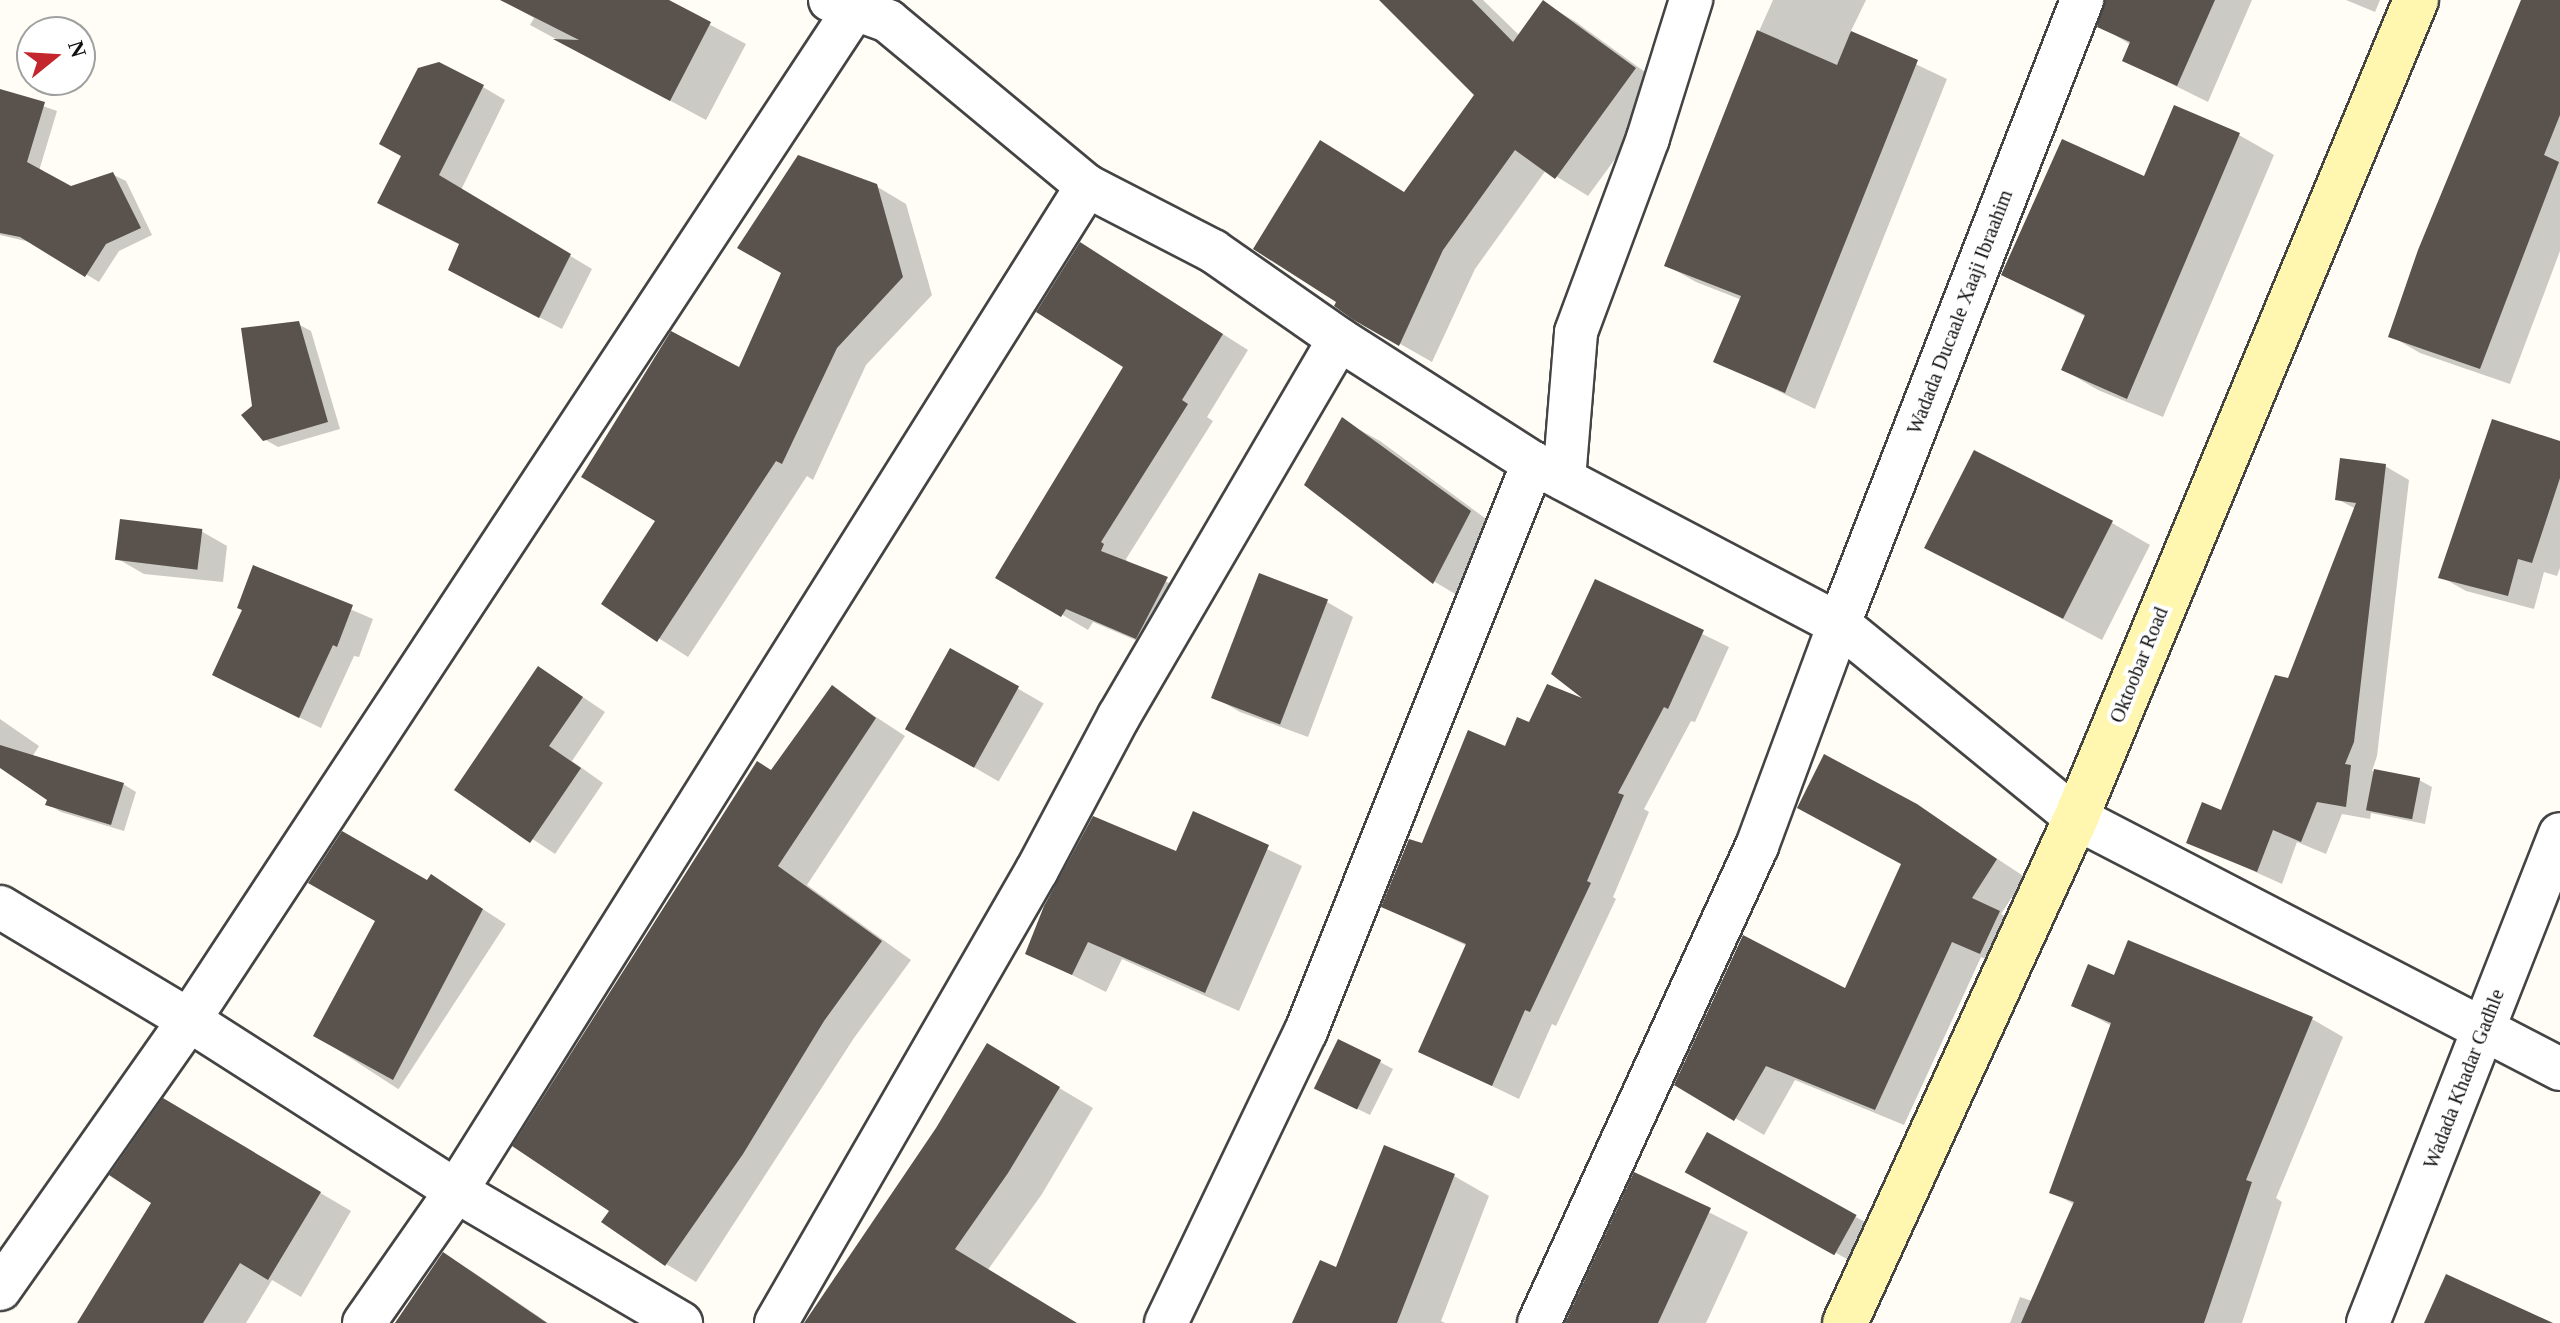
<!DOCTYPE html>
<style>
body{margin:0}
#map{position:relative;width:2560px;height:1323px;overflow:hidden;background:#fffdf5;font-family:Georgia,serif}
div>[style]{position:absolute}
[style*='--x']{left:calc(var(--x)*1px);top:calc(var(--y)*1px);width:calc(var(--w)*1px);rotate:calc(var(--a)*1deg)}
.shadow>*{inset:0;background:#0003;transform-origin:0 0}
.building>*{inset:0;background:#5a524d;transform-origin:0 0}
.roads{filter:drop-shadow(2px 0 #444) drop-shadow(-2px 0 #444) drop-shadow(0 2px #444) drop-shadow(0 -2px #444)}
.street>*{height:42px;margin:-21px;padding:0 21px;transform-origin:21px;border-radius:21px;background:#fff}
.secondary>*{height:44px;margin:-22px;padding:0 22px;transform-origin:22px;border-radius:22px;background:#fff6b0}
span{translate:-50% -50%;white-space:nowrap;text-align:center;line-height:1.15;-webkit-text-stroke:8px #fff;paint-order:stroke}
.street-label{font-size:20px;color:#111}
.north{position:absolute;left:16px;top:16px;width:80px;height:80px;box-sizing:border-box;background:#fff;border:2px solid #a0a0a0;border-radius:50%;rotate:72deg;font-size:22px;font-weight:700;line-height:32px;text-align:center;color:#111}
.north::after{content:'';display:block;margin:auto;width:28px;height:36px;background:#c4262e;clip-path:polygon(50% 0,100% 100%,50% 72%,0 100%)}
</style>
<div id="map">
<div class="shadow">
<i style="clip-path:polygon(501px 0,664px 0,746px 44px,706px 120px,530px 25px,534px 18px)"></i>
<i style="clip-path:polygon(1382px 0,1483px 0,1520px 36px,1544px 3px,1576px 22px,1667px 88px,1588px 196px,1546px 170px,1475px 269px,1432px 362px,1353px 317px,1405px 193px,1477px 95px)"></i>
<i style="clip-path:polygon(1773px 0,1866px 0,1850px 33px,1947px 79px,1815px 409px,1716px 361px,1742px 300px,1696px 282px,1666px 265px,1735px 85px)"></i>
<i style="clip-path:polygon(2107px 0,2252px 0,2208px 102px,2125px 61px,2131px 45px,2100px 26px)"></i>
<i style="clip-path:polygon(2346px 0,2380px 0,2375px 12px)"></i>
<i style="clip-path:polygon(2522px 0,2560px 0,2560px 251px,2510px 384px,2420px 353px,2391px 336px)"></i>
<i style="clip-path:polygon(483px 87px,505px 100px,461px 190px,592px 269px,562px 329px,473px 283px,461px 245px,404px 156px)"></i>
<i style="clip-path:polygon(0 91px,57px 111px,39px 171px,70px 189px,112px 174px,126px 181px,152px 235px,119px 251px,99px 282px,34px 243px,0 235px)"></i>
<i style="clip-path:polygon(2239px 135px,2274px 155px,2163px 417px,2098px 390px,2064px 370px,2086px 317px,2003px 274px,2145px 178px)"></i>
<i style="clip-path:polygon(876px 186px,906px 204px,932px 295px,866px 365px,813px 480px,807px 476px,688px 657px,604px 603px,657px 520px,740px 370px)"></i>
<i style="clip-path:polygon(1081px 244px,1248px 350px,1207px 417px,1213px 421px,1126px 559px,1128px 564px,1193px 594px,1163px 652px,1093px 622px,1088px 630px,998px 577px,1126px 367px)"></i>
<i style="clip-path:polygon(298px 324px,311px 331px,340px 429px,278px 447px,264px 439px,254px 406px)"></i>
<i style="clip-path:polygon(1342px 420px,1380px 441px,1508px 535px,1472px 604px,1435px 582px,1307px 484px)"></i>
<i style="clip-path:polygon(2560px 443px,2560px 568px,2557px 576px,2544px 572px,2534px 609px,2466px 591px,2441px 577px)"></i>
<i style="clip-path:polygon(2385px 466px,2409px 480px,2377px 756px,2372px 771px,2419px 780px,2432px 787px,2425px 824px,2371px 813px,2370px 819px,2342px 814px,2326px 854px,2297px 842px,2282px 884px,2189px 842px,2222px 812px,2290px 680px,2356px 509px,2337px 499px)"></i>
<i style="clip-path:polygon(2112px 523px,2150px 545px,2102px 640px,1926px 547px)"></i>
<i style="clip-path:polygon(201px 531px,227px 546px,223px 582px,144px 574px,118px 559px)"></i>
<i style="clip-path:polygon(254px 568px,373px 619px,359px 657px,354px 656px,321px 728px,235px 686px,244px 610px)"></i>
<i style="clip-path:polygon(1596px 582px,1729px 647px,1695px 722px,1691px 721px,1644px 809px,1649px 812px,1613px 897px,1616px 899px,1556px 1026px,1552px 1024px,1519px 1099px,1421px 1052px,1467px 946px,1384px 906px,1423px 845px,1530px 725px,1590px 703px)"></i>
<i style="clip-path:polygon(1327px 602px,1353px 617px,1308px 737px,1240px 712px,1214px 697px)"></i>
<i style="left:951px;top:650px;width:107px;height:90px;rotate:30deg"></i>
<i style="clip-path:polygon(562px 683px,605px 712px,572px 761px,603px 783px,555px 854px,457px 789px)"></i>
<i style="clip-path:polygon(832px 688px,905px 736px,807px 885px,911px 960px,854px 1038px,696px 1282px,666px 1264px,612px 1210px,772px 772px)"></i>
<i style="clip-path:polygon(0 719px,39px 746px,32px 757px,123px 784px,136px 792px,124px 831px,61px 812px,48px 804px,50px 799px,0 766px)"></i>
<i style="clip-path:polygon(1915px 805px,2025px 877px,2001px 914px,2027px 929px,2009px 969px,1981px 957px,1904px 1125px,1795px 1080px,1764px 1135px,1677px 1084px,1846px 991px,1903px 864px)"></i>
<i style="clip-path:polygon(1194px 814px,1302px 866px,1239px 1011px,1122px 959px,1106px 992px,1028px 953px,1177px 854px)"></i>
<i style="left:432px;top:876px;width:88px;height:197px;rotate:33deg"></i>
<i style="clip-path:polygon(2115px 978px,2312px 1019px,2343px 1037px,2276px 1198px,2282px 1202px,2242px 1323px,2010px 1323px,2020px 1297px,2032px 1301px,2075px 1205px,2052px 1192px,2112px 1026px,2073px 1005px)"></i>
<i style="clip-path:polygon(1380px 1062px,1393px 1069px,1370px 1115px,1329px 1095px)"></i>
<i style="clip-path:polygon(1022px 1066px,1093px 1108px,1042px 1194px,950px 1323px,807px 1323px)"></i>
<i style="clip-path:polygon(164px 1101px,351px 1211px,301px 1297px,272px 1280px,246px 1323px,79px 1323px,154px 1202px)"></i>
<i style="left:1708px;top:1135px;width:196px;height:41px;rotate:29deg"></i>
<i style="clip-path:polygon(1635px 1175px,1748px 1232px,1706px 1323px,1568px 1323px)"></i>
<i style="clip-path:polygon(1454px 1176px,1489px 1196px,1441px 1321px,1445px 1323px,1294px 1323px,1338px 1270px)"></i>
<i style="clip-path:polygon(444px 1254px,473px 1272px,548px 1323px,395px 1323px)"></i>
</div>
<div class="building">
<i style="clip-path:polygon(500px 0,669px 0,711px 22px,670px 101px,553px 39px,579px 40px)"></i>
<i style="clip-path:polygon(1379px 0,1472px 0,1513px 42px,1543px 0,1636px 68px,1555px 179px,1515px 150px,1443px 250px,1399px 346px,1352px 319px,1334px 306px,1336px 302px,1253px 249px,1320px 140px,1404px 192px,1474px 95px)"></i>
<i style="clip-path:polygon(2105px 0,2215px 0,2177px 86px,2122px 61px,2130px 42px,2097px 27px)"></i>
<i style="clip-path:polygon(2521px 0,2560px 0,2560px 115px,2544px 155px,2559px 162px,2480px 369px,2388px 337px,2418px 250px)"></i>
<i style="clip-path:polygon(1757px 30px,1837px 65px,1851px 31px,1918px 60px,1785px 393px,1713px 362px,1741px 296px,1664px 266px)"></i>
<i style="clip-path:polygon(439px 62px,484px 85px,439px 175px,571px 254px,539px 318px,448px 270px,459px 244px,377px 203px,401px 156px,379px 144px,418px 68px)"></i>
<i style="clip-path:polygon(0 89px,45px 102px,27px 162px,71px 186px,113px 172px,141px 228px,106px 244px,85px 277px,20px 237px,0 233px)"></i>
<i style="clip-path:polygon(2174px 105px,2240px 133px,2127px 399px,2061px 370px,2085px 315px,2001px 275px,2062px 139px,2144px 176px)"></i>
<i style="clip-path:polygon(798px 155px,877px 184px,903px 277px,837px 348px,782px 464px,776px 461px,657px 642px,601px 604px,655px 521px,581px 477px,671px 331px,739px 367px,781px 273px,737px 248px)"></i>
<i style="clip-path:polygon(1080px 242px,1223px 334px,1182px 400px,1188px 404px,1101px 542px,1104px 544px,1101px 551px,1168px 577px,1136px 639px,1066px 609px,1061px 617px,995px 578px,1123px 367px,1036px 312px)"></i>
<i style="clip-path:polygon(299px 321px,328px 422px,263px 441px,241px 415px,252px 406px,241px 328px)"></i>
<i style="clip-path:polygon(1342px 417px,1471px 511px,1433px 584px,1304px 485px)"></i>
<i style="clip-path:polygon(2492px 419px,2560px 441px,2560px 478px,2532px 563px,2518px 559px,2508px 596px,2438px 578px)"></i>
<i style="left:1974px;top:450px;width:156px;height:110px;rotate:27deg"></i>
<i style="clip-path:polygon(2340px 458px,2386px 464px,2354px 742px,2345px 764px,2351px 765px,2346px 807px,2317px 802px,2301px 842px,2273px 830px,2257px 872px,2186px 843px,2202px 802px,2221px 810px,2275px 675px,2288px 678px,2356px 503px,2335px 500px)"></i>
<i style="left:120px;top:519px;width:83px;height:41px;rotate:7deg"></i>
<i style="clip-path:polygon(253px 565px,353px 605px,337px 647px,333px 645px,299px 718px,212px 675px,242px 610px,237px 608px)"></i>
<i style="left:1259px;top:573px;width:74px;height:134px;rotate:21deg"></i>
<i style="clip-path:polygon(1595px 579px,1704px 630px,1668px 709px,1664px 707px,1618px 793px,1624px 795px,1587px 881px,1591px 883px,1530px 1012px,1525px 1010px,1492px 1086px,1418px 1052px,1466px 944px,1381px 907px,1409px 839px,1422px 843px,1468px 730px,1505px 746px,1517px 717px,1529px 722px,1547px 684px,1582px 698px,1551px 674px)"></i>
<i style="left:950px;top:648px;width:79px;height:93px;rotate:29deg"></i>
<i style="clip-path:polygon(538px 666px,583px 697px,549px 746px,581px 768px,530px 843px,454px 790px)"></i>
<i style="clip-path:polygon(832px 685px,876px 718px,778px 866px,882px 941px,824px 1021px,743px 1154px,665px 1266px,601px 1222px,609px 1211px,512px 1146px,757px 761px,771px 770px)"></i>
<i style="clip-path:polygon(0 745px,124px 783px,111px 825px,45px 805px,47px 800px,0 768px)"></i>
<i style="clip-path:polygon(1824px 754px,1917px 804px,1997px 859px,1972px 898px,2000px 911px,1980px 954px,1952px 942px,1875px 1110px,1766px 1066px,1734px 1121px,1674px 1085px,1743px 935px,1845px 988px,1901px 864px,1797px 808px)"></i>
<i style="left:2374px;top:769px;width:47px;height:42px;rotate:11deg"></i>
<i style="clip-path:polygon(1193px 811px,1269px 845px,1205px 993px,1088px 942px,1072px 975px,1025px 954px,1044px 906px,1093px 816px,1176px 851px)"></i>
<i style="clip-path:polygon(342px 831px,427px 880px,431px 874px,483px 909px,393px 1080px,313px 1036px,375px 921px,308px 883px)"></i>
<i style="clip-path:polygon(2128px 940px,2313px 1017px,2246px 1180px,2252px 1182px,2204px 1323px,2021px 1323px,2074px 1202px,2049px 1193px,2111px 1023px,2071px 1006px,2088px 964px,2114px 975px)"></i>
<i style="left:1338px;top:1039px;width:48px;height:55px;rotate:26deg"></i>
<i style="clip-path:polygon(987px 1043px,1060px 1087px,1008px 1173px,955px 1249px,1077px 1323px,804px 1323px,936px 1128px)"></i>
<i style="clip-path:polygon(163px 1098px,321px 1192px,268px 1280px,240px 1263px,203px 1323px,77px 1323px,151px 1203px,109px 1175px)"></i>
<i style="left:1707px;top:1132px;width:171px;height:46px;rotate:29deg"></i>
<i style="clip-path:polygon(1384px 1145px,1455px 1174px,1397px 1323px,1292px 1323px,1320px 1260px,1336px 1267px)"></i>
<i style="clip-path:polygon(1634px 1172px,1711px 1208px,1658px 1323px,1565px 1323px)"></i>
<i style="clip-path:polygon(443px 1252px,547px 1323px,395px 1323px)"></i>
<i style="clip-path:polygon(2446px 1274px,2553px 1323px,2424px 1323px)"></i>
</div>
<div class="roads">
<div class="street">
<i style="--x:830;--y:0;--w:62;--a:19.9"></i>
<i style="--x:888;--y:21;--w:259;--a:39.7"></i>
<i style="--x:1087;--y:186;--w:142;--a:27.3"></i>
<i style="--x:1213;--y:251;--w:154;--a:34.9"></i>
<i style="--x:1339;--y:339;--w:230;--a:32.6"></i>
<i style="--x:1533;--y:463;--w:346;--a:27.8"></i>
<i style="--x:1839;--y:624;--w:306;--a:39.3"></i>
<i style="--x:2076;--y:818;--w:545;--a:27.41"></i>
<i style="--x:1564;--y:479;--w:147;--a:-85.3"></i>
<i style="--x:1576;--y:332;--w:207;--a:-69.6"></i>
<i style="--x:1648;--y:138;--w:145;--a:-72.7"></i>
<i style="--x:0;--y:907;--w:220;--a:30.9"></i>
<i style="--x:189;--y:1020;--w:317;--a:32.6"></i>
<i style="--x:456;--y:1191;--w:261;--a:30.4"></i>
<i style="--x:0;--y:1289;--w:329;--a:-54.9"></i>
<i style="--x:189;--y:1020;--w:1208;--a:-56.65"></i>
<i style="--x:364;--y:1323;--w:161;--a:-55.1"></i>
<i style="--x:456;--y:1191;--w:1187;--a:-57.88"></i>
<i style="--x:776;--y:1323;--w:523;--a:-60.05"></i>
<i style="--x:1037;--y:870;--w:174;--a:-62"></i>
<i style="--x:1119;--y:716;--w:436;--a:-59.7"></i>
<i style="--x:1166;--y:1323;--w:324;--a:-64.4"></i>
<i style="--x:1306;--y:1031;--w:612;--a:-68.22"></i>
<i style="--x:1539;--y:1323;--w:524;--a:-65.44"></i>
<i style="--x:1757;--y:846;--w:237;--a:-69.7"></i>
<i style="--x:1839;--y:624;--w:670;--a:-68.72"></i>
<i style="--x:2368;--y:1323;--w:525;--a:-68.56"></i>
</div>
<div class="secondary">
<i style="--x:1845;--y:1323;--w:555;--a:-65.42"></i>
<i style="--x:2076;--y:818;--w:886;--a:-67.43"></i>
</div>
</div>
<div class="street-label">
<span style="left:1960px;top:312px;rotate:-69deg">Wadada Ducaale Xaaji Ibraahim</span>
<span style="left:2139px;top:665px;rotate:-68deg">Oktoobar Road</span>
<span style="left:2464px;top:1079px;rotate:-69deg">Wadada Khadar Gadhle</span>
</div>
<div class="north">N</div>
</div>
